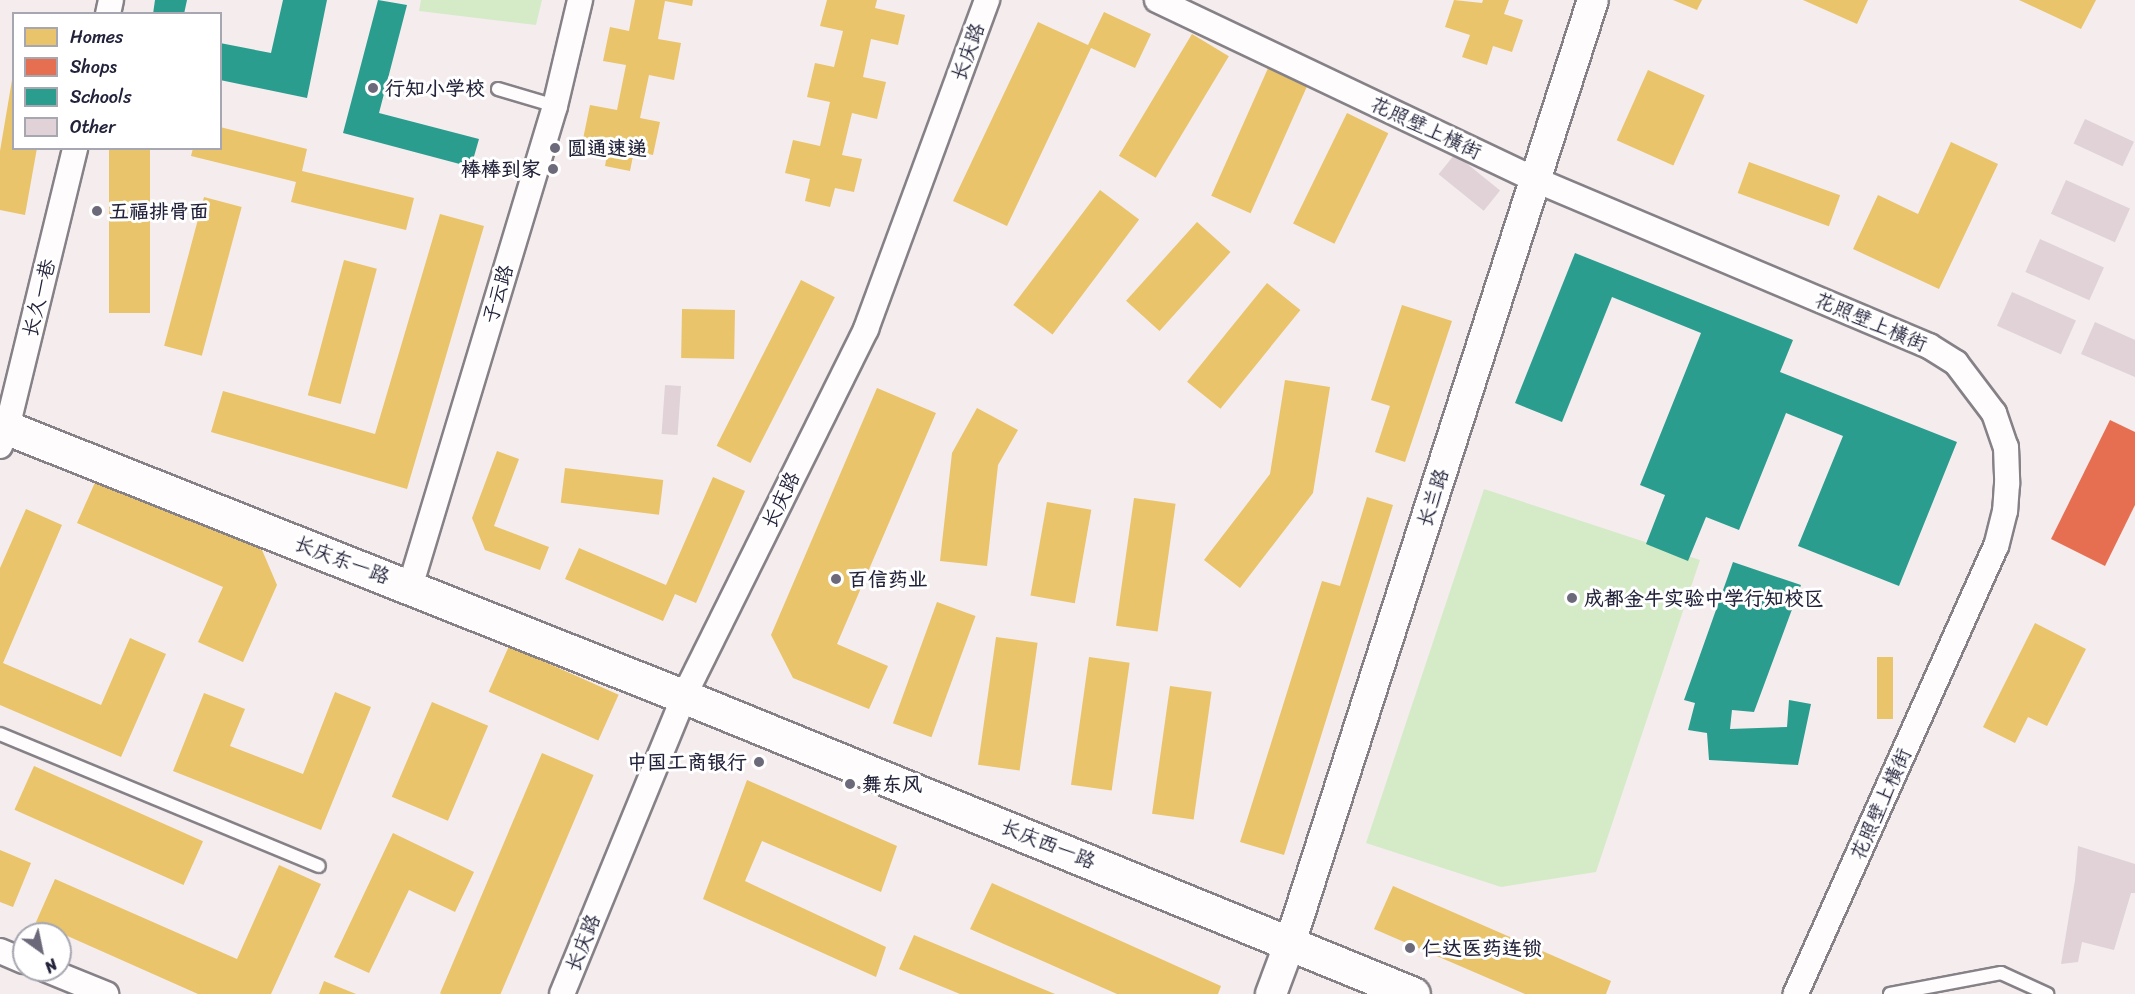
<!DOCTYPE html>
<meta charset="utf-8">
<style>
body{margin:0}
#map{position:relative;width:2135px;height:994px;overflow:hidden;background:#f5ecee;font-family:Sriracha,"LXGW WenKai TC",sans-serif}
div>[style]{position:absolute}
[style*='--x']{left:calc(var(--x)*1px);top:calc(var(--y)*1px);width:calc(var(--w)*1px);rotate:calc(var(--a)*1deg)}
.green>*{inset:0;background:#d5ebc8}
.homes>*{inset:0;background:#e9c46a;transform-origin:0 0}
.shops>*{inset:0;background:#e76f51}
.schools>*{inset:0;background:#2a9d8f}
.building>*{inset:0;background:#e0d2d7;transform-origin:0 0}
.roads{filter:drop-shadow(2px 0 #858187) drop-shadow(-2px 0 #858187) drop-shadow(0 2px #858187) drop-shadow(0 -2px #858187)}
.service>*{height:12px;margin:-6px;padding:0 6px;transform-origin:6px;border-radius:6px;background:#fefcfc}
.minor>*{height:24px;margin:-12px;padding:0 12px;transform-origin:12px;border-radius:12px;background:#fefcfc}
.tertiary>*{height:30px;margin:-15px;padding:0 15px;transform-origin:15px;border-radius:15px;background:#fefcfc}
.secondary>*{height:33px;margin:-16.5px;padding:0 16.5px;transform-origin:16.5px;border-radius:16.5px;background:#fefcfc}
.dots>*{width:16px;height:16px;translate:-50% -50%;box-sizing:border-box;border:3px solid #fff;border-radius:50%}
span{translate:-50% -50%;white-space:nowrap;text-align:center;line-height:1.15;-webkit-text-stroke:6px #fff;paint-order:stroke}
.street-label{font-size:20px;color:#22223b}
.poi-label{font-size:20px;color:#22223b;font-weight:700}
.left{translate:0 -50%;text-align:left}
.right{translate:-100% -50%;text-align:right}
.legend{position:absolute;left:12px;top:12px;width:210px;height:138px;box-sizing:border-box;background:#fff;border:2px solid #a7a7b1;margin:0;padding:8px 10px;list-style:none;font-size:18px;color:#22223b}
.legend li{display:flex;align-items:center;gap:12px;height:30px}
.legend b{width:30px;border:2px solid #a7a7b1}
.north{position:absolute;left:12px;top:922px;width:60px;height:60px;box-sizing:border-box;background:#fff;border:2px solid #a7a7b1;border-radius:50%;rotate:147deg;font-size:16px;font-weight:700;line-height:24px;text-align:center;color:#22223b}
.north::after{content:'';display:block;margin:auto;width:21px;height:27px;background:#6c697a;clip-path:polygon(50% 0,100% 100%,50% 72%,0 100%)}
</style>
<div id="map">
<div class="green">
<i style="clip-path:polygon(421px 0,542px 0,536px 25px,419px 11px)"></i>
<i style="clip-path:polygon(1484px 489px,1700px 560px,1596px 872px,1501px 887px,1366px 843px)"></i>
</div>
<div class="homes">
<i style="clip-path:polygon(635px 0,693px 0,692px 6px,665px 1px,658px 39px,681px 43px,674px 80px,649px 75px,640px 118px,660px 122px,653px 155px,634px 151px,630px 171px,605px 166px,609px 143px,583px 139px,590px 105px,617px 110px,626px 65px,603px 61px,610px 27px,629px 31px)"></i>
<i style="clip-path:polygon(827px 0,877px 0,875px 8px,905px 15px,898px 45px,871px 39px,863px 77px,886px 82px,877px 119px,852px 113px,842px 155px,862px 159px,854px 192px,835px 188px,830px 207px,805px 201px,810px 179px,785px 173px,793px 140px,820px 146px,830px 102px,807px 97px,815px 63px,834px 67px,843px 31px,820px 26px)"></i>
<i style="clip-path:polygon(1454px 0,1482px 3px,1483px 0,1509px 0,1504px 14px,1523px 20px,1512px 52px,1493px 46px,1487px 65px,1462px 57px,1470px 35px,1445px 27px)"></i>
<i style="clip-path:polygon(1673px 0,1702px 0,1697px 10px)"></i>
<i style="clip-path:polygon(1803px 0,1868px 0,1857px 24px)"></i>
<i style="clip-path:polygon(2019px 0,2096px 0,2081px 29px)"></i>
<i style="clip-path:polygon(1104px 12px,1151px 34px,1135px 68px,1091px 48px,1007px 226px,953px 201px,1038px 22px,1088px 45px)"></i>
<i style="left:1192px;top:34px;width:43px;height:142px;rotate:31deg"></i>
<i style="left:1269px;top:66px;width:43px;height:142px;rotate:24deg"></i>
<i style="left:1648px;top:70px;width:62px;height:77px;rotate:24deg"></i>
<i style="clip-path:polygon(12px 80px,14px 148px,37px 148px,25px 215px,0 210px,0 151px)"></i>
<i style="left:1347px;top:113px;width:46px;height:123px;rotate:26deg"></i>
<i style="clip-path:polygon(220px 127px,307px 149px,302px 171px,414px 198px,406px 230px,291px 202px,296px 182px,191px 156px,193px 148px,220px 148px)"></i>
<i style="clip-path:polygon(1951px 142px,1998px 164px,1939px 289px,1853px 249px,1878px 195px,1918px 214px)"></i>
<i style="left:109px;top:148px;width:41px;height:165px"></i>
<i style="left:1749px;top:162px;width:97px;height:33px;rotate:20deg"></i>
<i style="left:1100px;top:190px;width:49px;height:144px;rotate:37deg"></i>
<i style="left:204px;top:197px;width:39px;height:154px;rotate:15deg"></i>
<i style="clip-path:polygon(440px 214px,484px 226px,407px 489px,211px 432px,223px 391px,375px 434px)"></i>
<i style="left:1197px;top:222px;width:45px;height:106px;rotate:42deg"></i>
<i style="left:344px;top:260px;width:34px;height:140px;rotate:15deg"></i>
<i style="left:801px;top:280px;width:38px;height:186px;rotate:27deg"></i>
<i style="left:1267px;top:283px;width:43px;height:127px;rotate:39deg"></i>
<i style="clip-path:polygon(1402px 305px,1452px 321px,1405px 462px,1375px 452px,1390px 406px,1371px 400px)"></i>
<i style="left:682px;top:309px;width:53px;height:49px;rotate:1deg"></i>
<i style="clip-path:polygon(1285px 380px,1330px 387px,1313px 493px,1240px 588px,1204px 560px,1270px 474px)"></i>
<i style="clip-path:polygon(877px 388px,936px 413px,837px 644px,888px 666px,869px 709px,793px 678px,771px 635px)"></i>
<i style="clip-path:polygon(977px 408px,1018px 430px,998px 465px,987px 566px,940px 561px,952px 453px)"></i>
<i style="clip-path:polygon(497px 451px,519px 459px,494px 526px,549px 547px,540px 570px,485px 550px,472px 518px)"></i>
<i style="left:565px;top:468px;width:99px;height:35px;rotate:7deg"></i>
<i style="clip-path:polygon(713px 477px,745px 491px,696px 603px,675px 594px,663px 621px,565px 579px,579px 548px,666px 585px)"></i>
<i style="clip-path:polygon(97px 478px,262px 550px,277px 585px,243px 662px,198px 642px,223px 587px,77px 523px)"></i>
<i style="clip-path:polygon(1367px 497px,1393px 505px,1284px 855px,1240px 842px,1322px 581px,1340px 586px)"></i>
<i style="left:1134px;top:498px;width:42px;height:129px;rotate:8deg"></i>
<i style="left:1047px;top:502px;width:45px;height:95px;rotate:10deg"></i>
<i style="clip-path:polygon(26px 509px,62px 525px,3px 663px,101px 705px,130px 638px,166px 654px,121px 757px,0 705px,0 568px)"></i>
<i style="left:937px;top:602px;width:41px;height:129px;rotate:20deg"></i>
<i style="clip-path:polygon(2035px 623px,2086px 649px,2047px 726px,2028px 717px,2015px 743px,1983px 727px)"></i>
<i style="left:996px;top:637px;width:42px;height:129px;rotate:8deg"></i>
<i style="left:509px;top:646px;width:120px;height:50px;rotate:24deg"></i>
<i style="left:1089px;top:657px;width:41px;height:129px;rotate:8deg"></i>
<i style="left:1877px;top:657px;width:16px;height:62px"></i>
<i style="left:1170px;top:686px;width:42px;height:129px;rotate:8deg"></i>
<i style="clip-path:polygon(335px 692px,371px 707px,321px 830px,173px 771px,204px 693px,245px 709px,230px 746px,303px 774px)"></i>
<i style="left:432px;top:702px;width:61px;height:103px;rotate:23deg"></i>
<i style="left:542px;top:753px;width:56px;height:261px;rotate:23deg"></i>
<i style="left:34px;top:766px;width:185px;height:48px;rotate:24deg"></i>
<i style="clip-path:polygon(747px 780px,897px 846px,881px 892px,762px 841px,745px 881px,886px 947px,876px 977px,703px 899px)"></i>
<i style="clip-path:polygon(393px 833px,474px 872px,455px 912px,409px 890px,369px 973px,334px 957px)"></i>
<i style="clip-path:polygon(0 850px,31px 863px,13px 907px,0 902px)"></i>
<i style="clip-path:polygon(279px 865px,321px 884px,271px 994px,198px 994px,36px 922px,55px 879px,237px 959px)"></i>
<i style="clip-path:polygon(992px 883px,1221px 986px,1218px 994px,1117px 994px,970px 929px)"></i>
<i style="clip-path:polygon(1393px 886px,1611px 981px,1606px 994px,1525px 994px,1374px 929px)"></i>
<i style="clip-path:polygon(914px 935px,1055px 994px,960px 994px,899px 969px)"></i>
<i style="clip-path:polygon(324px 981px,356px 994px,319px 994px)"></i>
</div>
<div class="shops">
<i style="clip-path:polygon(2110px 420px,2135px 432px,2135px 505px,2105px 566px,2051px 539px)"></i>
</div>
<div class="schools">
<i style="clip-path:polygon(155px 0,187px 0,184px 14px,153px 14px)"></i>
<i style="clip-path:polygon(283px 0,327px 0,307px 98px,220px 80px,220px 43px,271px 53px)"></i>
<i style="clip-path:polygon(378px 0,407px 5px,379px 113px,479px 139px,471px 167px,343px 133px)"></i>
<i style="clip-path:polygon(1575px 253px,1793px 340px,1780px 372px,1957px 442px,1899px 586px,1798px 546px,1843px 436px,1786px 413px,1739px 530px,1706px 517px,1688px 561px,1646px 544px,1665px 495px,1640px 485px,1701px 333px,1612px 297px,1562px 422px,1515px 403px)"></i>
<i style="clip-path:polygon(1733px 562px,1801px 585px,1754px 712px,1732px 710px,1730px 729px,1787px 727px,1789px 700px,1811px 704px,1798px 765px,1709px 760px,1707px 733px,1688px 730px,1695px 703px,1684px 700px)"></i>
</div>
<div class="building">
<i style="left:2085px;top:119px;width:54px;height:27px;rotate:25deg"></i>
<i style="left:1455px;top:154px;width:58px;height:26px;rotate:39deg"></i>
<i style="left:2066px;top:180px;width:70px;height:37px;rotate:24deg"></i>
<i style="left:2040px;top:239px;width:70px;height:36px;rotate:24deg"></i>
<i style="left:2012px;top:292px;width:70px;height:37px;rotate:24deg"></i>
<i style="clip-path:polygon(2095px 322px,2135px 340px,2135px 377px,2081px 354px)"></i>
<i style="left:665px;top:385px;width:16px;height:49px;rotate:4deg"></i>
<i style="clip-path:polygon(2078px 846px,2135px 864px,2135px 893px,2131px 893px,2114px 950px,2082px 942px,2078px 962px,2061px 964px,2075px 880px)"></i>
</div>
<div class="roads">
<div class="service">
<i style="--x:498;--y:89;--w:59;--a:16.6"></i>
<i style="--x:0;--y:734;--w:345;--a:22.5"></i>
<i style="--x:1890;--y:994;--w:113;--a:-10.7"></i>
<i style="--x:2001;--y:973;--w:51;--a:24.5"></i>
</div>
<div class="minor">
<i style="--x:1157;--y:0;--w:420;--a:25.4"></i>
<i style="--x:1536;--y:180;--w:427;--a:22.9"></i>
<i style="--x:1929;--y:346;--w:32;--a:32"></i>
<i style="--x:1956;--y:363;--w:63;--a:52.8"></i>
<i style="--x:1994;--y:413;--w:36;--a:71"></i>
<i style="--x:2006;--y:447;--w:37;--a:88"></i>
<i style="--x:2007;--y:484;--w:27;--a:94"></i>
<i style="--x:2005;--y:511;--w:36;--a:104"></i>
<i style="--x:1996;--y:546;--w:491;--a:114.1"></i>
<i style="--x:108;--y:14;--w:14;--a:-78"></i>
<i style="--x:0;--y:446;--w:19;--a:-69"></i>
<i style="--x:7;--y:428;--w:288;--a:-76.3"></i>
<i style="--x:410;--y:587;--w:502;--a:-73.22"></i>
<i style="--x:555;--y:106;--w:109;--a:-76.7"></i>
<i style="--x:0;--y:951;--w:26;--a:23"></i>
<i style="--x:47;--y:970;--w:64;--a:22.1"></i>
<i style="--x:562;--y:994;--w:322;--a:-67.7"></i>
<i style="--x:684;--y:696;--w:410;--a:-63.6"></i>
<i style="--x:866;--y:329;--w:351;--a:-69.8"></i>
</div>
<div class="tertiary">
<i style="--x:1271;--y:994;--w:54;--a:-69.6"></i>
<i style="--x:1290;--y:943;--w:990;--a:-72.19"></i>
</div>
<div class="secondary">
<i style="--x:0;--y:425;--w:753;--a:21.66"></i>
<i style="--x:700;--y:703;--w:770;--a:22.2"></i>
</div>
</div>
<div class="dots">
<i style="left:373px;top:88px;background:#6c697a"></i>
<i style="left:555px;top:148px;background:#6c697a"></i>
<i style="left:553px;top:169px;background:#6c697a"></i>
<i style="left:97px;top:211px;background:#6c697a"></i>
<i style="left:836px;top:579px;background:#6c697a"></i>
<i style="left:1572px;top:598px;background:#6c697a"></i>
<i style="left:759px;top:762px;background:#6c697a"></i>
<i style="left:850px;top:784px;background:#6c697a"></i>
<i style="left:1410px;top:948px;background:#6c697a"></i>
</div>
<div class="street-label">
<span style="left:968px;top:52px;rotate:-70deg">长庆路</span>
<span style="left:1426px;top:128px;rotate:25deg">花照壁上横街</span>
<span style="left:498px;top:294px;rotate:-73deg">子云路</span>
<span style="left:39px;top:298px;rotate:-76deg">长久一巷</span>
<span style="left:1871px;top:322px;rotate:23deg">花照壁上横街</span>
<span style="left:1433px;top:498px;rotate:-72deg">长兰路</span>
<span style="left:781px;top:500px;rotate:-64deg">长庆路</span>
<span style="left:342px;top:560px;rotate:21deg">长庆东一路</span>
<span style="left:1881px;top:804px;rotate:-66deg">花照壁上横街</span>
<span style="left:1048px;top:844px;rotate:22deg">长庆西一路</span>
<span style="left:583px;top:943px;rotate:-68deg">长庆路</span>
</div>
<div class="poi-label">
<span class="left" style="left:385px;top:88px">行知小学校</span>
<span class="left" style="left:567px;top:148px">圆通速递</span>
<span class="right" style="left:541px;top:169px">棒棒到家</span>
<span class="left" style="left:109px;top:211px">五福排骨面</span>
<span class="left" style="left:848px;top:579px">百信药业</span>
<span class="left" style="left:1584px;top:598px">成都金牛实验中学行知校区</span>
<span class="right" style="left:747px;top:762px">中国工商银行</span>
<span class="left" style="left:862px;top:784px">舞东风</span>
<span class="left" style="left:1422px;top:948px">仁达医药连锁</span>
</div>
<ul class="legend">
<li><b style="height:16px;background:#e9c46a"></b>Homes</li>
<li><b style="height:16px;background:#e76f51"></b>Shops</li>
<li><b style="height:16px;background:#2a9d8f"></b>Schools</li>
<li><b style="height:16px;background:#e0d2d7"></b>Other</li>
</ul>
<div class="north">N</div>
</div>
